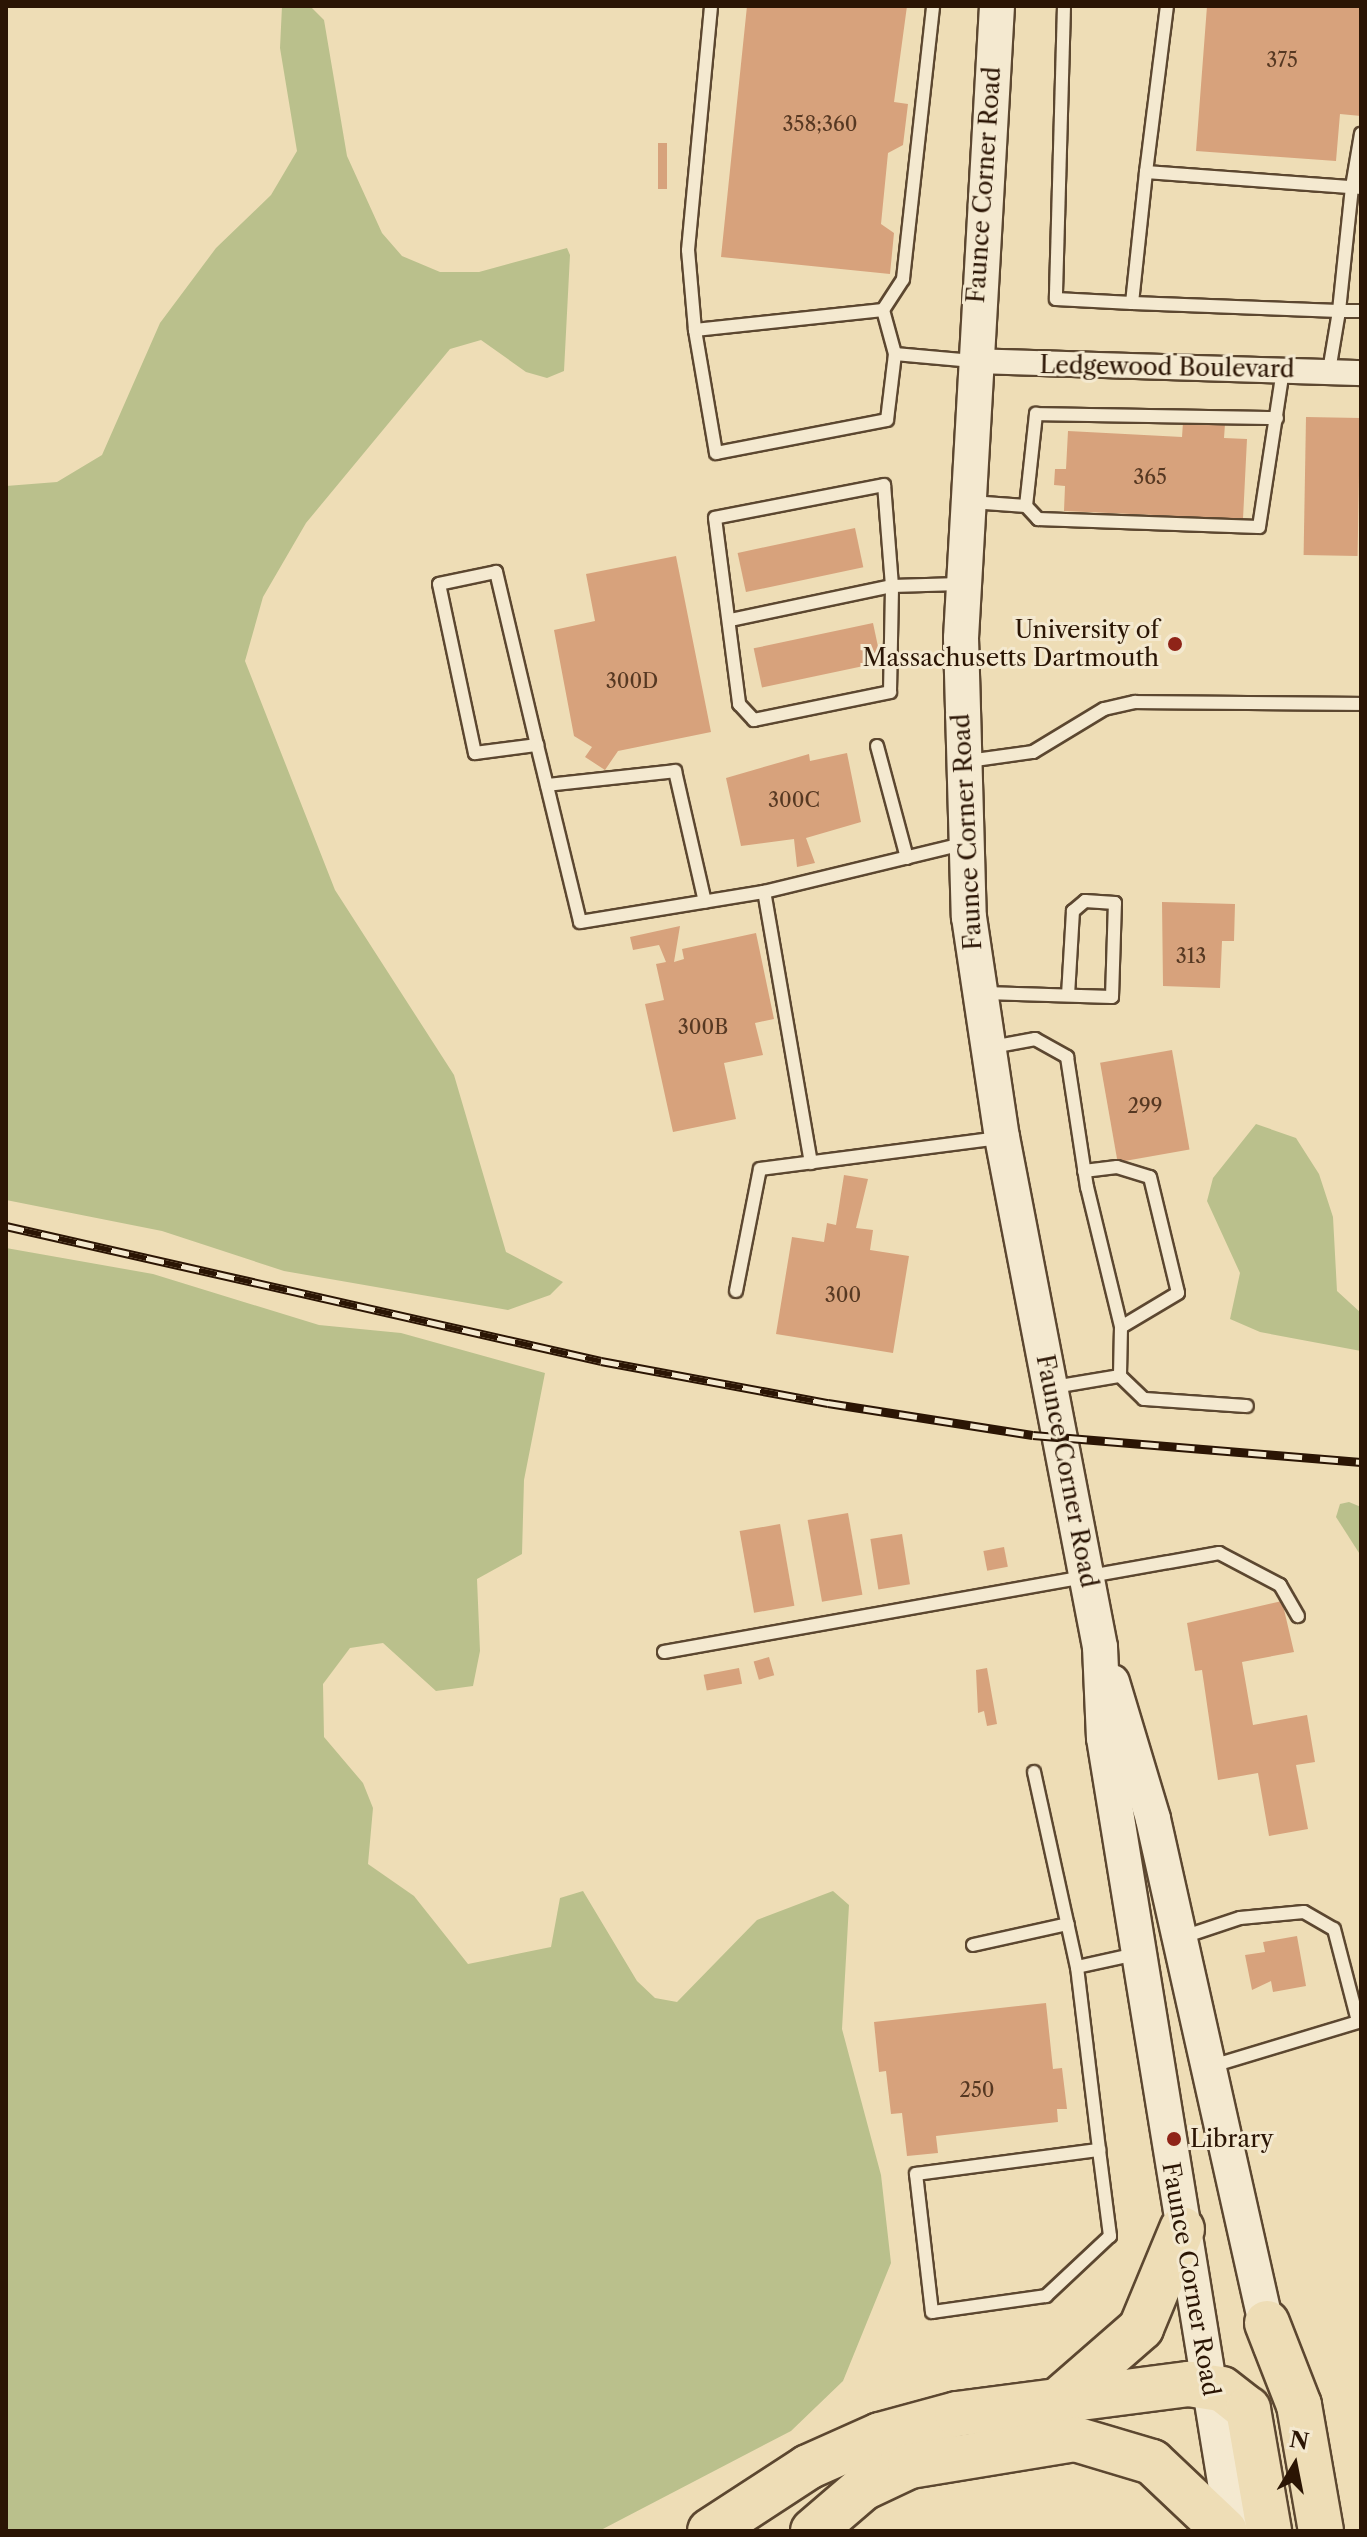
<!DOCTYPE html>
<style>
body{margin:0}
#map{position:relative;width:1367px;height:2537px;overflow:hidden;background:#eeddb6;font-family:"Libre Caslon Text",serif}
div>[style]{position:absolute}
[style*='--x']{left:calc(var(--x)*1px);top:calc(var(--y)*1px);width:calc(var(--w)*1px);rotate:calc(var(--a)*1deg)}
.green>*{inset:0;background:#bac08c}
.building>*{inset:0;background:#d7a27c;transform-origin:0 0}
.roads{filter:drop-shadow(2px 0 #5c4730) drop-shadow(-2px 0 #5c4730) drop-shadow(0 2px #5c4730) drop-shadow(0 -2px #5c4730)}
.lane>*{height:12px;margin:-6px;padding:0 6px;transform-origin:6px;border-radius:6px;background:#f4e9d0}
.street>*{height:24px;margin:-12px;padding:0 12px;transform-origin:12px;border-radius:12px;background:#f4e9d0}
.secondary>*{height:34px;margin:-17px;padding:0 17px;transform-origin:17px;border-radius:17px;background:#f4e9d0}
.highway>*{height:44px;margin:-22px;padding:0 22px;transform-origin:22px;border-radius:22px;background:#eeddb6}
.rail>*{height:9px;margin-top:-4.5px;transform-origin:0;background:repeating-linear-gradient(90deg,#f4e9d0 0 18px,#2b1504 0 36px);box-sizing:border-box;border-block:2px solid #2b1504}
.dots>*{width:22px;height:22px;translate:-50% -50%;box-sizing:border-box;border:4px solid #f4e9d0;border-radius:50%}
span{translate:-50% -50%;white-space:nowrap;text-align:center;line-height:1.15;-webkit-text-stroke:6px #f4e9d0;paint-order:stroke}
.number-label{font-size:20px;color:#563822}
.number-label span{-webkit-text-stroke-width:0}
.street-label{font-size:24px;color:#2b1504}
.poi-label{font-size:24px;color:#2b1504}
.right{translate:-100% -50%;text-align:right}
.left{translate:0 -50%;text-align:left}
.frame{position:absolute;inset:0;border:8px solid #2b1504;pointer-events:none}
.north{position:absolute;left:1255px;top:2425px;width:80px;height:80px;-webkit-text-stroke:6px #f4e9d0;paint-order:stroke;rotate:10deg;font-size:22px;font-weight:700;line-height:32px;text-align:center;color:#2b1504}
.north::after{content:'';display:block;margin:auto;width:28px;height:36px;background:#2b1504;clip-path:polygon(50% 0,100% 100%,50% 72%,0 100%)}
</style>
<div id="map">
<div class="green">
<i style="clip-path:polygon(282px 6px,310px 6px,324px 20px,347px 156px,382px 233px,402px 256px,440px 272px,479px 272px,567px 248px,570px 255px,564px 371px,547px 378px,526px 372px,481px 340px,450px 349px,306px 523px,263px 597px,245px 661px,335px 890px,454px 1075px,506px 1252px,563px 1282px,550px 1295px,508px 1310px,284px 1271px,162px 1231px,6px 1200px,6px 486px,57px 482px,102px 455px,160px 323px,216px 248px,271px 195px,297px 151px,280px 48px)"></i>
<i style="clip-path:polygon(1256px 1124px,1296px 1138px,1319px 1174px,1333px 1217px,1337px 1291px,1361px 1313px,1361px 1351px,1260px 1332px,1230px 1319px,1240px 1273px,1207px 1201px,1213px 1178px)"></i>
<i style="clip-path:polygon(6px 1248px,153px 1274px,319px 1325px,401px 1333px,545px 1373px,524px 1480px,522px 1554px,477px 1579px,480px 1651px,473px 1686px,436px 1691px,383px 1643px,350px 1648px,323px 1684px,324px 1737px,363px 1783px,373px 1808px,368px 1864px,414px 1896px,468px 1964px,551px 1947px,560px 1898px,583px 1891px,637px 1981px,655px 1998px,677px 2002px,757px 1920px,833px 1891px,849px 1905px,842px 2029px,881px 2175px,891px 2263px,843px 2381px,791px 2431px,599px 2531px,6px 2531px)"></i>
<i style="clip-path:polygon(1349px 1502px,1361px 1507px,1361px 1556px,1336px 1517px,1340px 1504px)"></i>
</div>
<div class="building">
<i style="clip-path:polygon(747px 6px,907px 6px,894px 102px,908px 104px,903px 145px,888px 153px,881px 224px,894px 233px,890px 274px,721px 257px)"></i>
<i style="clip-path:polygon(1207px 6px,1361px 6px,1361px 116px,1340px 114px,1336px 161px,1196px 151px)"></i>
<i style="left:658px;top:143px;width:9px;height:46px"></i>
<i style="left:1306px;top:417px;width:54px;height:138px;rotate:1deg"></i>
<i style="clip-path:polygon(1183px 422px,1225px 424px,1224px 438px,1247px 439px,1243px 519px,1064px 511px,1065px 486px,1054px 485px,1055px 469px,1066px 469px,1068px 431px,1182px 437px)"></i>
<i style="left:855px;top:528px;width:40px;height:120px;rotate:78deg"></i>
<i style="clip-path:polygon(676px 556px,711px 732px,618px 751px,605px 770px,585px 757px,592px 747px,574px 736px,554px 630px,595px 621px,586px 574px)"></i>
<i style="left:873px;top:623px;width:40px;height:122px;rotate:78deg"></i>
<i style="clip-path:polygon(847px 753px,861px 822px,806px 838px,815px 863px,797px 867px,794px 839px,741px 846px,726px 778px,809px 754px,810px 761px)"></i>
<i style="clip-path:polygon(1162px 902px,1235px 904px,1234px 941px,1222px 941px,1220px 988px,1163px 986px)"></i>
<i style="clip-path:polygon(680px 926px,674px 962px,684px 959px,682px 949px,756px 933px,774px 1019px,755px 1023px,763px 1055px,724px 1063px,736px 1119px,673px 1132px,645px 1004px,664px 1000px,656px 964px,666px 962px,659px 945px,633px 950px,630px 937px)"></i>
<i style="left:1172px;top:1050px;width:101px;height:73px;rotate:80deg"></i>
<i style="clip-path:polygon(844px 1175px,868px 1179px,856px 1228px,873px 1230px,870px 1250px,909px 1256px,893px 1353px,776px 1334px,792px 1237px,824px 1242px,827px 1223px,836px 1225px)"></i>
<i style="left:848px;top:1513px;width:83px;height:41px;rotate:80deg"></i>
<i style="left:780px;top:1524px;width:83px;height:41px;rotate:80deg"></i>
<i style="left:902px;top:1534px;width:51px;height:32px;rotate:81deg"></i>
<i style="left:1004px;top:1547px;width:20px;height:21px;rotate:79deg"></i>
<i style="clip-path:polygon(1282px 1601px,1294px 1652px,1242px 1662px,1253px 1725px,1307px 1715px,1315px 1762px,1296px 1765px,1308px 1829px,1269px 1836px,1258px 1773px,1218px 1780px,1202px 1670px,1195px 1671px,1187px 1623px)"></i>
<i style="left:769px;top:1657px;width:19px;height:16px;rotate:74deg"></i>
<i style="left:739px;top:1668px;width:16px;height:36px;rotate:79deg"></i>
<i style="clip-path:polygon(987px 1668px,997px 1724px,987px 1726px,984px 1711px,978px 1713px,976px 1670px)"></i>
<i style="clip-path:polygon(1297px 1936px,1306px 1986px,1273px 1992px,1271px 1981px,1252px 1990px,1245px 1955px,1265px 1952px,1263px 1942px)"></i>
<i style="clip-path:polygon(1046px 2003px,1053px 2069px,1062px 2068px,1067px 2109px,1057px 2109px,1058px 2122px,936px 2136px,938px 2153px,907px 2156px,902px 2113px,891px 2114px,886px 2071px,879px 2072px,874px 2022px)"></i>
</div>
<div class="roads">
<div class="lane">
<i style="--x:1064;--y:6;--w:293;--a:91.6"></i>
<i style="--x:1056;--y:299;--w:76;--a:3"></i>
<i style="--x:1146;--y:172;--w:167;--a:-82.8"></i>
<i style="--x:1361;--y:188;--w:9;--a:-174"></i>
<i style="--x:1352;--y:187;--w:125;--a:96"></i>
<i style="--x:1339;--y:311;--w:22;--a:0"></i>
<i style="--x:883;--y:310;--w:37;--a:-57"></i>
<i style="--x:903;--y:279;--w:275;--a:-83.7"></i>
<i style="--x:695;--y:330;--w:80;--a:-95"></i>
<i style="--x:688;--y:250;--w:245;--a:-84.6"></i>
<i style="--x:895;--y:354;--w:66;--a:96.9"></i>
<i style="--x:887;--y:420;--w:174;--a:169.1"></i>
<i style="--x:716;--y:453;--w:125;--a:-99.7"></i>
<i style="--x:695;--y:330;--w:189;--a:-6.1"></i>
<i style="--x:883;--y:310;--w:46;--a:74.7"></i>
<i style="--x:895;--y:354;--w:78;--a:5.1"></i>
<i style="--x:1329;--y:371;--w:61;--a:-80.5"></i>
<i style="--x:1339;--y:311;--w:207;--a:-177.8"></i>
<i style="--x:1132;--y:303;--w:132;--a:-83.9"></i>
<i style="--x:1146;--y:172;--w:207;--a:4.2"></i>
<i style="--x:1352;--y:187;--w:54;--a:-80.4"></i>
<i style="--x:971;--y:502;--w:55;--a:4.2"></i>
<i style="--x:1026;--y:506;--w:18;--a:47"></i>
<i style="--x:1038;--y:519;--w:221;--a:2.1"></i>
<i style="--x:1259;--y:527;--w:159;--a:-81.3"></i>
<i style="--x:1026;--y:506;--w:93;--a:-83.8"></i>
<i style="--x:1036;--y:414;--w:241;--a:1"></i>
<i style="--x:731;--y:620;--w:165;--a:-11.9"></i>
<i style="--x:892;--y:586;--w:101;--a:-94.5"></i>
<i style="--x:884;--y:485;--w:172;--a:169"></i>
<i style="--x:715;--y:518;--w:188;--a:82.6"></i>
<i style="--x:739;--y:704;--w:22;--a:47"></i>
<i style="--x:754;--y:720;--w:139;--a:-11.6"></i>
<i style="--x:890;--y:692;--w:106;--a:-88.9"></i>
<i style="--x:892;--y:586;--w:68;--a:-1.7"></i>
<i style="--x:537;--y:745;--w:178;--a:-103.3"></i>
<i style="--x:496;--y:572;--w:58;--a:168.1"></i>
<i style="--x:439;--y:584;--w:173;--a:78"></i>
<i style="--x:475;--y:753;--w:63;--a:-7.4"></i>
<i style="--x:537;--y:745;--w:182;--a:76.3"></i>
<i style="--x:580;--y:922;--w:186;--a:-9.3"></i>
<i style="--x:877;--y:746;--w:116;--a:75"></i>
<i style="--x:968;--y:761;--w:66;--a:-7.9"></i>
<i style="--x:1033;--y:752;--w:83;--a:-31.2"></i>
<i style="--x:1104;--y:709;--w:32;--a:-13"></i>
<i style="--x:1135;--y:702;--w:226;--a:0.5"></i>
<i style="--x:547;--y:785;--w:129;--a:-6.2"></i>
<i style="--x:675;--y:771;--w:134;--a:77.1"></i>
<i style="--x:985;--y:993;--w:127;--a:1.8"></i>
<i style="--x:1112;--y:997;--w:94;--a:-88.2"></i>
<i style="--x:1115;--y:903;--w:30;--a:-176"></i>
<i style="--x:1085;--y:901;--w:16;--a:140"></i>
<i style="--x:1073;--y:911;--w:84;--a:93.4"></i>
<i style="--x:992;--y:1047;--w:44;--a:-10.5"></i>
<i style="--x:1035;--y:1039;--w:37;--a:29"></i>
<i style="--x:1067;--y:1057;--w:132;--a:81.3"></i>
<i style="--x:1087;--y:1187;--w:144;--a:76.3"></i>
<i style="--x:1121;--y:1327;--w:49;--a:91.2"></i>
<i style="--x:811;--y:1163;--w:275;--a:-99.8"></i>
<i style="--x:764;--y:892;--w:205;--a:-13.6"></i>
<i style="--x:1084;--y:1171;--w:33;--a:-7"></i>
<i style="--x:1117;--y:1167;--w:34;--a:17"></i>
<i style="--x:1150;--y:1177;--w:119;--a:76.4"></i>
<i style="--x:1178;--y:1293;--w:66;--a:149.2"></i>
<i style="--x:736;--y:1291;--w:124;--a:-78.9"></i>
<i style="--x:760;--y:1169;--w:241;--a:-7.4"></i>
<i style="--x:1054;--y:1387;--w:67;--a:-9.5"></i>
<i style="--x:1120;--y:1376;--w:33;--a:44"></i>
<i style="--x:1144;--y:1399;--w:103;--a:3.9"></i>
<i style="--x:664;--y:1652;--w:564;--a:-10.11"></i>
<i style="--x:1219;--y:1553;--w:69;--a:27.7"></i>
<i style="--x:1280;--y:1585;--w:36;--a:60"></i>
<i style="--x:1034;--y:1772;--w:200;--a:77.6"></i>
<i style="--x:1077;--y:1967;--w:184;--a:83.1"></i>
<i style="--x:1099;--y:2150;--w:87;--a:82.7"></i>
<i style="--x:1110;--y:2236;--w:88;--a:136.8"></i>
<i style="--x:1046;--y:2296;--w:115;--a:172"></i>
<i style="--x:932;--y:2312;--w:139;--a:-96.6"></i>
<i style="--x:916;--y:2174;--w:185;--a:-7.5"></i>
<i style="--x:1183;--y:1937;--w:60;--a:-18.4"></i>
<i style="--x:1240;--y:1918;--w:64;--a:-5.4"></i>
<i style="--x:1304;--y:1912;--w:34;--a:30"></i>
<i style="--x:1334;--y:1929;--w:95;--a:75.4"></i>
<i style="--x:973;--y:1945;--w:97;--a:-12.5"></i>
<i style="--x:1077;--y:1967;--w:60;--a:-12.4"></i>
<i style="--x:1212;--y:2066;--w:156;--a:-16.8"></i>
</div>
<div class="street">
<i style="--x:973;--y:361;--w:388;--a:1.8"></i>
</div>
<div class="secondary">
<i style="--x:997;--y:6;--w:633;--a:93.26"></i>
<i style="--x:961;--y:638;--w:279;--a:88.4"></i>
<i style="--x:969;--y:917;--w:222;--a:81.5"></i>
<i style="--x:1002;--y:1137;--w:519;--a:79.12"></i>
<i style="--x:1100;--y:1647;--w:91;--a:87.5"></i>
<i style="--x:1104;--y:1738;--w:803;--a:80.76"></i>
<i style="--x:1112;--y:1682;--w:143;--a:73.3"></i>
<i style="--x:1153;--y:1819;--w:540;--a:77.38"></i>
</div>
<div class="highway">
<i style="--x:1267;--y:2323;--w:88;--a:68.7"></i>
<i style="--x:1299;--y:2405;--w:128;--a:80.1"></i>
<i style="--x:1062;--y:2397;--w:105;--a:-41.1"></i>
<i style="--x:1141;--y:2328;--w:107;--a:-67.5"></i>
<i style="--x:710;--y:2531;--w:117;--a:-33.1"></i>
<i style="--x:808;--y:2467;--w:79;--a:-24"></i>
<i style="--x:880;--y:2435;--w:80;--a:-15.3"></i>
<i style="--x:957;--y:2414;--w:234;--a:-7.4"></i>
<i style="--x:1189;--y:2384;--w:33;--a:9"></i>
<i style="--x:1222;--y:2389;--w:33;--a:38"></i>
<i style="--x:1248;--y:2409;--w:124;--a:80.2"></i>
<i style="--x:813;--y:2531;--w:66;--a:-40.7"></i>
<i style="--x:863;--y:2488;--w:52;--a:-25.1"></i>
<i style="--x:910;--y:2466;--w:167;--a:-9.3"></i>
<i style="--x:1075;--y:2439;--w:80;--a:16.6"></i>
<i style="--x:1152;--y:2462;--w:100;--a:43.4"></i>
</div>
</div>
<div class="rail">
<i style="--x:6;--y:1226;--w:610;--a:12.78"></i>
<i style="--x:601;--y:1361;--w:231;--a:10.5"></i>
<i style="--x:828;--y:1403;--w:207;--a:8.9"></i>
<i style="--x:1033;--y:1435;--w:329;--a:4.7"></i>
</div>
<div class="dots">
<i style="left:1175px;top:644px;background:#8f2418"></i>
<i style="left:1174px;top:2139px;background:#8f2418"></i>
</div>
<div class="number-label">
<span style="left:1282px;top:60px">375</span>
<span style="left:820px;top:124px">358;360</span>
<span style="left:1150px;top:477px">365</span>
<span style="left:632px;top:681px">300D</span>
<span style="left:794px;top:800px">300C</span>
<span style="left:1191px;top:956px">313</span>
<span style="left:703px;top:1027px">300B</span>
<span style="left:1145px;top:1106px">299</span>
<span style="left:843px;top:1295px">300</span>
<span style="left:977px;top:2090px">250</span>
</div>
<div class="street-label">
<span style="left:984px;top:185px;rotate:-86deg">Faunce Corner Road</span>
<span style="left:1167px;top:367px;rotate:1deg">Ledgewood Boulevard</span>
<span style="left:967px;top:832px;rotate:-93deg">Faunce Corner Road</span>
<span style="left:1067px;top:1471px;rotate:79deg">Faunce Corner Road</span>
<span style="left:1191px;top:2279px;rotate:80deg">Faunce Corner Road</span>
</div>
<div class="poi-label">
<span class="right" style="left:1159px;top:644px">University of<br>Massachusetts Dartmouth</span>
<span class="left" style="left:1190px;top:2139px">Library</span>
</div>
<div class="frame"></div>
<div class="north">N</div>
</div>
